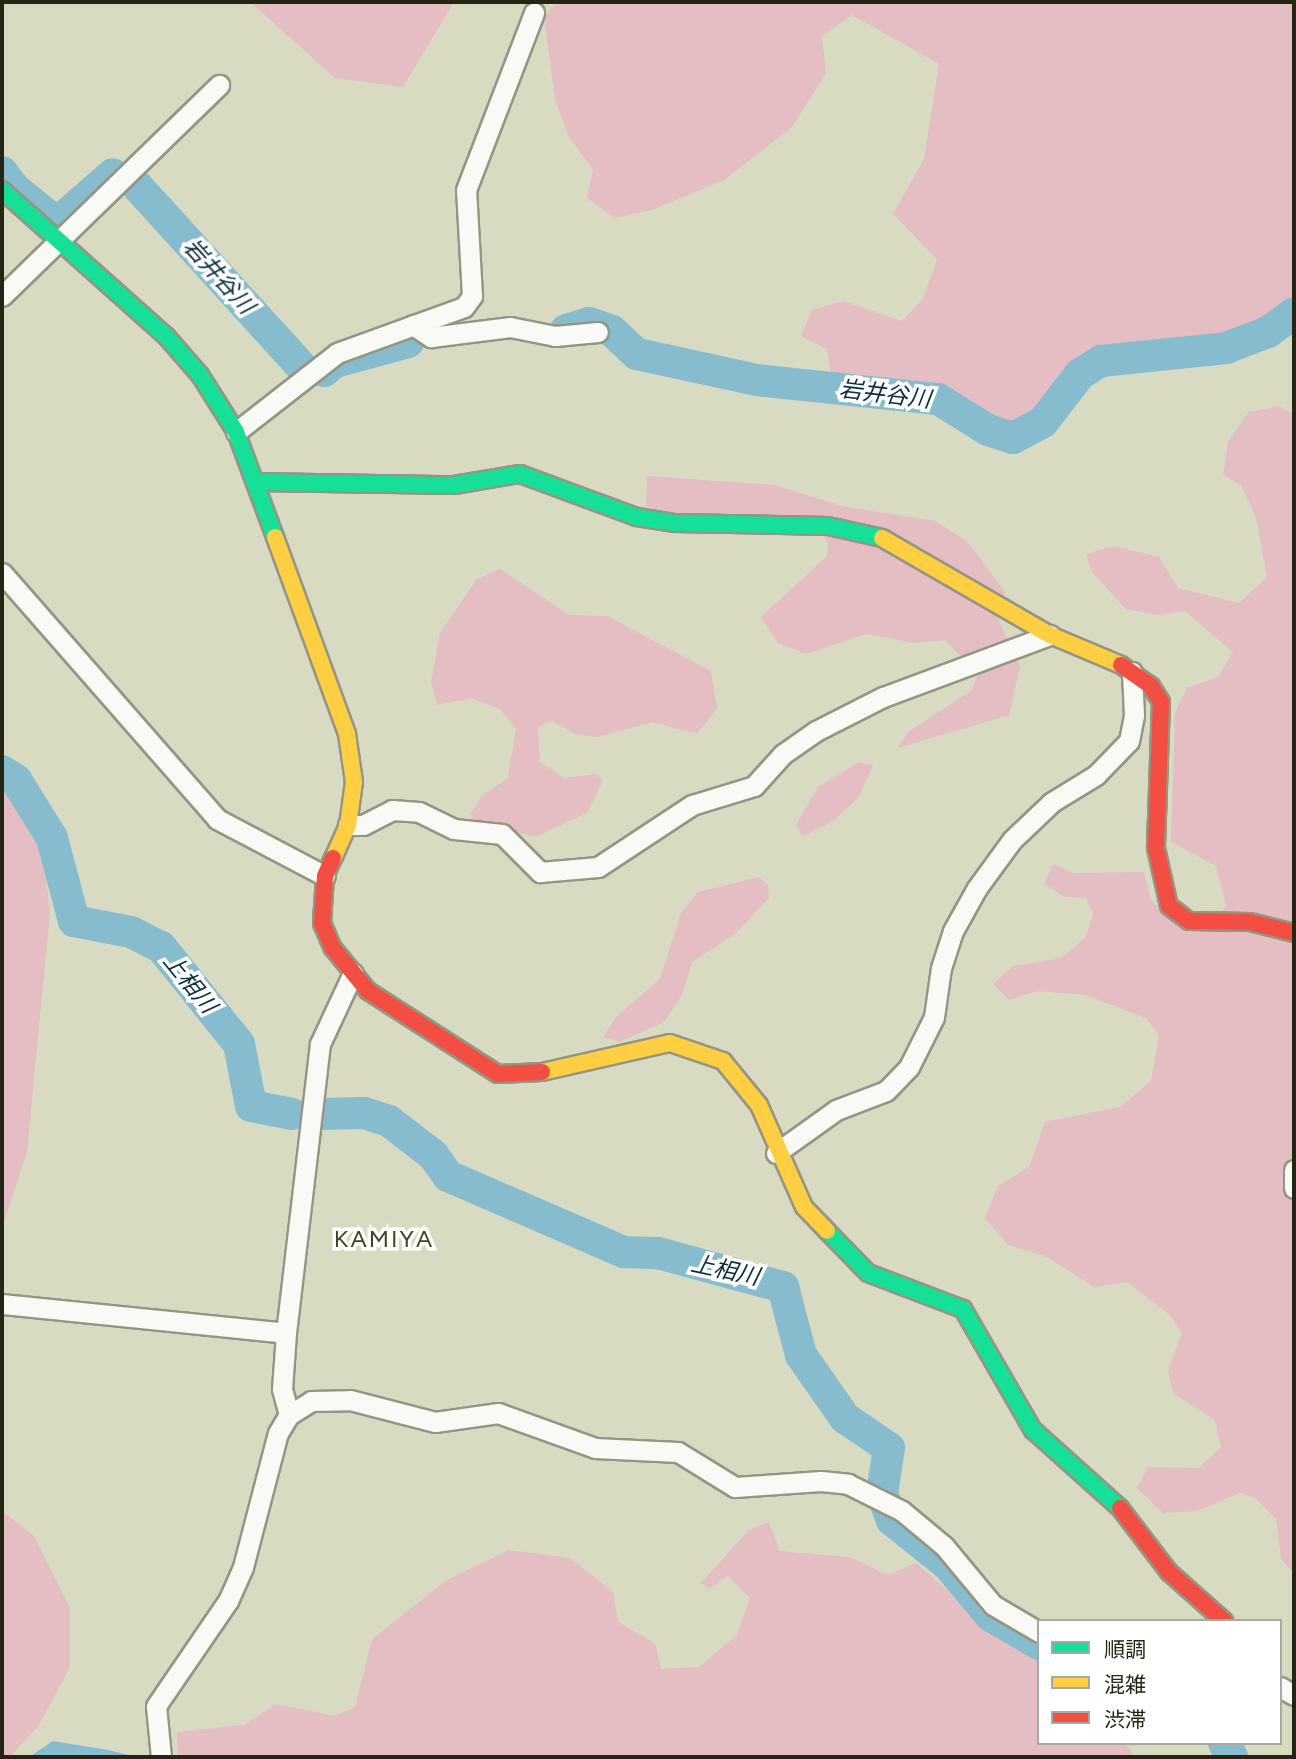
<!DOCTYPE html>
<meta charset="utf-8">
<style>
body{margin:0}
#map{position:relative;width:1296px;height:1759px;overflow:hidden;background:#d8dac2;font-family:Figtree,"Noto Sans JP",sans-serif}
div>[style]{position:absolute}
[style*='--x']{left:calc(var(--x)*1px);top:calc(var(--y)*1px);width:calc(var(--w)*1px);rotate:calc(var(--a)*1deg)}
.green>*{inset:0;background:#e4bec3}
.water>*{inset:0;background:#87bccf}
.river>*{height:32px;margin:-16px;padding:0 16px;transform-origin:16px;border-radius:16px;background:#87bccf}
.roads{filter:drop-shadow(2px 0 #949683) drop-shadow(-2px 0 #949683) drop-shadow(0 2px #949683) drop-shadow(0 -2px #949683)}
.street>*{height:19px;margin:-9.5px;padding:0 9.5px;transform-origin:9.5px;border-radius:9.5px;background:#f9f9f6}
.fast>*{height:16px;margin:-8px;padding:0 8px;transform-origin:8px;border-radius:8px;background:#16e098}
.slow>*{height:16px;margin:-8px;padding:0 8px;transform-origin:8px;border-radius:8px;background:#ffcf43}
.jam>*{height:16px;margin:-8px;padding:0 8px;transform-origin:8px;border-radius:8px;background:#f24e42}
span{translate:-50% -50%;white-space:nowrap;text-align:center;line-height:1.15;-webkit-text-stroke:7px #fff;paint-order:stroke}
.water-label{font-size:23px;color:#0b2e3f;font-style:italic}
.quarter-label{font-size:24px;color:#40431b;letter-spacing:2px}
.frame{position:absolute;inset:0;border:4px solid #242615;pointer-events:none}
.legend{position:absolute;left:1037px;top:1619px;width:245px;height:126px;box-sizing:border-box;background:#fff;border:2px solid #a7a8a1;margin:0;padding:9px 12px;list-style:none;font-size:21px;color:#242615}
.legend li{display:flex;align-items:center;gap:14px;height:35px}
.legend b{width:35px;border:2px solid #a7a8a1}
</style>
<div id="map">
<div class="green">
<i style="clip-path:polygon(250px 2px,454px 2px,403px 87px,335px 78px)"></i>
<i style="clip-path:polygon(557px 2px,1294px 2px,1294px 300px,1269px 320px,1230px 336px,1147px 340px,1078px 360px,1046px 406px,1011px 429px,983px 422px,938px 391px,831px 376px,827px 349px,801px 336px,812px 310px,843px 301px,902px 321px,923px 299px,937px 259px,893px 214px,924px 159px,939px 64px,852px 15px,822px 36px,826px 73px,792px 127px,724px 180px,652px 210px,615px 218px,587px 198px,593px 170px,568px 135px,555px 99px,544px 16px)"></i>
<i style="clip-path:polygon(1279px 406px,1294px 414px,1294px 1573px,1281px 1559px,1276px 1519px,1255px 1498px,1240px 1493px,1197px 1511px,1163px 1513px,1137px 1488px,1148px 1467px,1199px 1468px,1221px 1447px,1215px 1420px,1174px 1394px,1168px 1371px,1182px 1333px,1170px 1315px,1127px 1282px,1094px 1287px,1047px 1257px,1008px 1245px,985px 1218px,998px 1186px,1029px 1167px,1045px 1122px,1120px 1107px,1151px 1081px,1159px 1035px,1146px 1018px,1086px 995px,1037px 991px,1009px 1000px,993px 984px,1013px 966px,1061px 958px,1086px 937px,1093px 914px,1086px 898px,1065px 897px,1044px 884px,1053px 864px,1073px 873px,1144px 872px,1151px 900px,1173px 922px,1211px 926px,1226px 906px,1216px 866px,1171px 842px,1175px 713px,1187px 688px,1218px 677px,1233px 652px,1185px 611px,1157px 615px,1126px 609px,1092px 572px,1086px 554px,1113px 546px,1159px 557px,1178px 588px,1239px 603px,1267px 577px,1256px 518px,1241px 485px,1223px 475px,1228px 442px,1249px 412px)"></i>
<i style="clip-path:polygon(647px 476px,775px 485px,842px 506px,935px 521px,967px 541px,1005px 592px,999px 621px,1020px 667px,1009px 715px,898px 748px,908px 732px,971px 691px,978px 674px,945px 640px,913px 643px,866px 634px,806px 654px,778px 643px,761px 617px,827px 556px,828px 542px,809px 520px,662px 515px,646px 506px)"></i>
<i style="clip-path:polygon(500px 569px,569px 615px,607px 616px,711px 671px,717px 709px,697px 734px,653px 722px,598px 737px,575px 734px,552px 721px,538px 727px,540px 762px,565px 778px,595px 774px,603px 780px,588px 812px,536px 837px,476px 823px,470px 814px,482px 796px,508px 778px,516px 729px,501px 710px,472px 698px,438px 705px,431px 682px,440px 633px,477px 579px)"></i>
<i style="clip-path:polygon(859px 762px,873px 766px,858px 798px,833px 821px,803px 836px,796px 825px,818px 787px)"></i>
<i style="clip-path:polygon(2px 782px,29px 814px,44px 861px,50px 912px,27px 1152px,2px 1228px)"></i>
<i style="clip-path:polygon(759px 877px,768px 885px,769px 898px,735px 934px,692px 962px,682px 995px,664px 1022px,619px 1042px,603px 1037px,616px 1017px,660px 979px,681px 913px,698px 892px)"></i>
<i style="clip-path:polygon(2px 1511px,34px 1536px,70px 1608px,70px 1667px,39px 1725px,10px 1757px,2px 1757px)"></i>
<i style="clip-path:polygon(769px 1522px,780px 1551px,850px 1557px,888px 1575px,916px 1563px,993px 1630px,1039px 1654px,1039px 1743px,1125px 1743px,1135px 1757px,178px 1757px,177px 1732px,244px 1725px,276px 1704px,335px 1716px,355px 1707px,372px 1639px,447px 1580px,509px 1550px,570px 1558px,613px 1592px,618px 1622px,655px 1643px,661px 1669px,699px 1667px,737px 1635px,750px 1598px,728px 1576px,709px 1589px,701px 1583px,749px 1530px)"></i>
</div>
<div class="water">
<i style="clip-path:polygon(53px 1741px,108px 1750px,137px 1757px,29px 1757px)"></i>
</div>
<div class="river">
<i style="--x:2;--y:172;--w:21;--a:53"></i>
<i style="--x:15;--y:189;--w:54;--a:39"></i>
<i style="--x:57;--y:223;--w:74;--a:-41.2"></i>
<i style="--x:138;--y:187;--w:241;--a:47.7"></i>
<i style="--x:566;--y:330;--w:24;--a:-17"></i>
<i style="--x:589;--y:323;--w:24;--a:19"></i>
<i style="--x:612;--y:331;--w:34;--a:43"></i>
<i style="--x:637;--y:354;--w:122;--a:12.3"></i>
<i style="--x:756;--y:380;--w:183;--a:6"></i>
<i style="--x:938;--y:399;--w:59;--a:31.8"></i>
<i style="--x:988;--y:430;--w:26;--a:18"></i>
<i style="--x:1013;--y:438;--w:34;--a:-28"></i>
<i style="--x:1043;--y:422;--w:61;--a:-52.4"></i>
<i style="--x:1080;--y:374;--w:25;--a:-32"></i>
<i style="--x:1101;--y:361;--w:126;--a:-5.9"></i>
<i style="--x:1226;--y:348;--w:45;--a:-20.9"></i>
<i style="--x:1268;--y:332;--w:32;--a:-36"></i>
<i style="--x:324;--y:371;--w:14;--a:-39"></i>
<i style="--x:335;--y:362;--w:76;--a:-15.3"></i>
<i style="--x:2;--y:771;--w:17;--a:33"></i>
<i style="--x:16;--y:780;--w:68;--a:58.2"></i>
<i style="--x:52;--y:838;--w:86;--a:75.2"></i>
<i style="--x:74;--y:921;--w:58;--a:10.9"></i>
<i style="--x:131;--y:932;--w:34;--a:27"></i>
<i style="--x:161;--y:947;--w:124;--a:51.2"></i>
<i style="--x:239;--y:1044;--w:63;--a:79"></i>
<i style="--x:251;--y:1106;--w:42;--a:11"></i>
<i style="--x:320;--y:1114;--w:44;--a:-1.3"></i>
<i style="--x:364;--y:1113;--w:26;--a:18"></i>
<i style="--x:389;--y:1121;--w:56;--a:37.7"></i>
<i style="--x:433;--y:1155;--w:26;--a:54"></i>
<i style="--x:448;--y:1176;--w:192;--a:23.4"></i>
<i style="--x:624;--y:1252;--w:34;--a:2"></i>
<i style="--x:658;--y:1253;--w:130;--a:15.2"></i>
<i style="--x:783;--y:1287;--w:70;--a:75.2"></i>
<i style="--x:801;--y:1355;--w:77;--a:55.1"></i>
<i style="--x:845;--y:1418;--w:53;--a:34.3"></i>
<i style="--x:889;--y:1448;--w:46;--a:98.8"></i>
<i style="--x:882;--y:1493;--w:29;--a:70"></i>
<i style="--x:892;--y:1520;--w:72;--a:38.8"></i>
<i style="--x:948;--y:1565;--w:67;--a:49.9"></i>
<i style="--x:991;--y:1616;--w:56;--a:30.3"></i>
<i style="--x:1224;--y:1743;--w:16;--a:60"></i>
</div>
<div class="roads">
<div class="street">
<i style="--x:2;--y:296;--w:303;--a:-44.2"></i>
<i style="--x:413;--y:325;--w:22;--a:34"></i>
<i style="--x:431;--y:337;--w:80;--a:-7.2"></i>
<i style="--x:510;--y:327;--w:46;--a:11.3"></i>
<i style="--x:555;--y:336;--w:43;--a:-5.3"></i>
<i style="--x:236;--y:432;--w:128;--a:-38"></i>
<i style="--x:337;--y:353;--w:135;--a:-19.9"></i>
<i style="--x:464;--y:307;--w:14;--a:-54"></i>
<i style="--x:472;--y:296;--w:106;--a:-93.2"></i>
<i style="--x:466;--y:190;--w:190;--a:-69"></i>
<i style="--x:2;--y:573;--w:327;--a:48.8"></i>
<i style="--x:217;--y:819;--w:122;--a:27.8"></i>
<i style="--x:348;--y:825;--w:15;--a:0"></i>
<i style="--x:363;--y:825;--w:33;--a:-27"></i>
<i style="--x:392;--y:810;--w:27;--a:4"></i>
<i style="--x:419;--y:812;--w:39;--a:26"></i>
<i style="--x:454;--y:829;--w:48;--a:5.9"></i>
<i style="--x:502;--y:834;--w:54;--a:45"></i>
<i style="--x:540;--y:872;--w:58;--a:-4.9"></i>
<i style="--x:598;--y:867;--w:113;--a:-33.4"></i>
<i style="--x:692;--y:805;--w:65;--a:-17"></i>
<i style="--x:754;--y:786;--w:43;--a:-47.8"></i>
<i style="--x:783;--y:754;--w:40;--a:-34.9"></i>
<i style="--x:816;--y:731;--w:75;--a:-26.9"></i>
<i style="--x:883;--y:697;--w:178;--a:-20.4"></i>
<i style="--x:776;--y:1153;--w:74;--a:-35.6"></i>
<i style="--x:836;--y:1110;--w:53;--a:-20.8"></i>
<i style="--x:886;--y:1091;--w:33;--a:-46"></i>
<i style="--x:909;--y:1067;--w:56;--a:-63.4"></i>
<i style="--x:934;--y:1017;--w:49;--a:-81.9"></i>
<i style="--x:941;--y:968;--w:39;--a:-72"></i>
<i style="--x:953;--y:931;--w:49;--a:-60.8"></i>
<i style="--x:977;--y:888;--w:59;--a:-53.9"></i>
<i style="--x:1012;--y:840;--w:55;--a:-43.5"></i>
<i style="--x:1052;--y:802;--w:52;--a:-31.5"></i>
<i style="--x:1096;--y:775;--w:47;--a:-45.9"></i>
<i style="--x:1129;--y:741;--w:26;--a:-79"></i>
<i style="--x:1134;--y:715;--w:43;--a:-92.7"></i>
<i style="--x:1294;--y:1170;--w:18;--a:90"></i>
<i style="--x:2;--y:1304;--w:285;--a:5.8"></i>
<i style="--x:289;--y:1415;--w:27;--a:-105"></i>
<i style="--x:282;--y:1389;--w:56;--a:-85.9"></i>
<i style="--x:286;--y:1333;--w:291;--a:-83.3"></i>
<i style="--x:320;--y:1044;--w:78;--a:-65.1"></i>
<i style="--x:1280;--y:1687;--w:16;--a:30"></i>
<i style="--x:161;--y:1757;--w:51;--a:-95.6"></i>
<i style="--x:156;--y:1706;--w:127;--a:-55.6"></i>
<i style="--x:228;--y:1601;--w:37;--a:-66"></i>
<i style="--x:243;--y:1567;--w:138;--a:-75.4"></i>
<i style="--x:278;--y:1433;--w:21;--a:-59"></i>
<i style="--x:289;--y:1415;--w:26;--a:-32"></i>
<i style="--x:311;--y:1401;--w:39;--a:-1"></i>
<i style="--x:350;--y:1400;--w:88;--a:14.5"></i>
<i style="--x:435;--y:1422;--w:64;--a:-8.1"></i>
<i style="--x:498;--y:1413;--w:103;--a:19.8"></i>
<i style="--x:595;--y:1448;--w:83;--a:2.8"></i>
<i style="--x:678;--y:1452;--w:67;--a:31.6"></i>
<i style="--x:735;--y:1487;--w:86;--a:-4"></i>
<i style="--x:821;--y:1481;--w:27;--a:6"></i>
<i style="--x:848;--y:1484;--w:60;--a:26.6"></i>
<i style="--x:902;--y:1511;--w:55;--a:39.8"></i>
<i style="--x:944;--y:1546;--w:77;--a:50.3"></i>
<i style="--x:993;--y:1605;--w:53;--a:30.4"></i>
</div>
<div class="fast">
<i style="--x:2;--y:190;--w:220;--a:41.7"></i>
<i style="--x:166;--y:336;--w:52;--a:48.9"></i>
<i style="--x:200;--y:375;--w:67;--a:57.7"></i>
<i style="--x:236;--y:432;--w:112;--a:69.6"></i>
<i style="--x:255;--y:482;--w:199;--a:0.9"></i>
<i style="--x:454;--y:485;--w:67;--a:-9.5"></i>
<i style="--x:520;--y:474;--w:125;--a:20.2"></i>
<i style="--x:637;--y:517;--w:37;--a:9"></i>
<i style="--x:674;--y:523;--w:154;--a:1.1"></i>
<i style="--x:828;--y:526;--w:55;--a:12.5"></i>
<i style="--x:827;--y:1231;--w:59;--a:45.7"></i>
<i style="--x:868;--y:1273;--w:102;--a:20.8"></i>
<i style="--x:963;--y:1309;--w:140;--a:60"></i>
<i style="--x:1033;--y:1430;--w:117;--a:41.9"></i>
</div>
<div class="slow">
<i style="--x:275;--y:537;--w:210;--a:69.9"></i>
<i style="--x:347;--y:734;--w:49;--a:81.7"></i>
<i style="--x:354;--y:782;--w:43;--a:97.9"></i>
<i style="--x:348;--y:825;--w:36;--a:114"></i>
<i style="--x:882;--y:538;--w:194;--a:30"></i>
<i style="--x:1050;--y:635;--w:77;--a:22.9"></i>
<i style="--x:542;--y:1072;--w:131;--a:-12.8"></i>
<i style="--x:670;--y:1043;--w:56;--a:18.8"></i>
<i style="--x:723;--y:1061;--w:57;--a:50.7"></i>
<i style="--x:759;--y:1105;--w:111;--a:66.2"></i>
<i style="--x:804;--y:1207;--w:33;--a:46"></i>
</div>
<div class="jam">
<i style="--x:1121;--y:665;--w:37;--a:35"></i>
<i style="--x:1151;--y:686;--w:19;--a:58"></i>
<i style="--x:1161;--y:702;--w:146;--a:92"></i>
<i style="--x:1156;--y:848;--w:59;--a:77.4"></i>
<i style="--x:1169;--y:906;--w:25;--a:37"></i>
<i style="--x:1189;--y:921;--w:61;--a:0.9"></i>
<i style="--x:1250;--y:922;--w:45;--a:14"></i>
<i style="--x:333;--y:858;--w:20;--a:114"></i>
<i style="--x:325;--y:876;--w:47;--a:93.7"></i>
<i style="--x:322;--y:923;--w:26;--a:67"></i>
<i style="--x:332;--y:947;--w:57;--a:50.7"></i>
<i style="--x:368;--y:991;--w:154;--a:32.6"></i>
<i style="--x:498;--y:1074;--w:44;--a:-2.6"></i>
<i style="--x:1120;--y:1508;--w:81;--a:52.6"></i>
<i style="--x:1169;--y:1572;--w:74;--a:41.7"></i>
</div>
</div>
<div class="water-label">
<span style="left:219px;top:276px;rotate:48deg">岩井谷川</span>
<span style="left:885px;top:394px;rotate:7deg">岩井谷川</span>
<span style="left:190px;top:983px;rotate:51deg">上相川</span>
<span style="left:725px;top:1270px;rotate:12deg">上相川</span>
</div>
<div class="quarter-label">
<span style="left:384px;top:1239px">KAMIYA</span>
</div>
<div class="frame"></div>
<ul class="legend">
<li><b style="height:9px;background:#16e098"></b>順調</li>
<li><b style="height:9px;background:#ffcf43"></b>混雑</li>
<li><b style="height:9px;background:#f24e42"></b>渋滞</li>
</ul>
</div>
